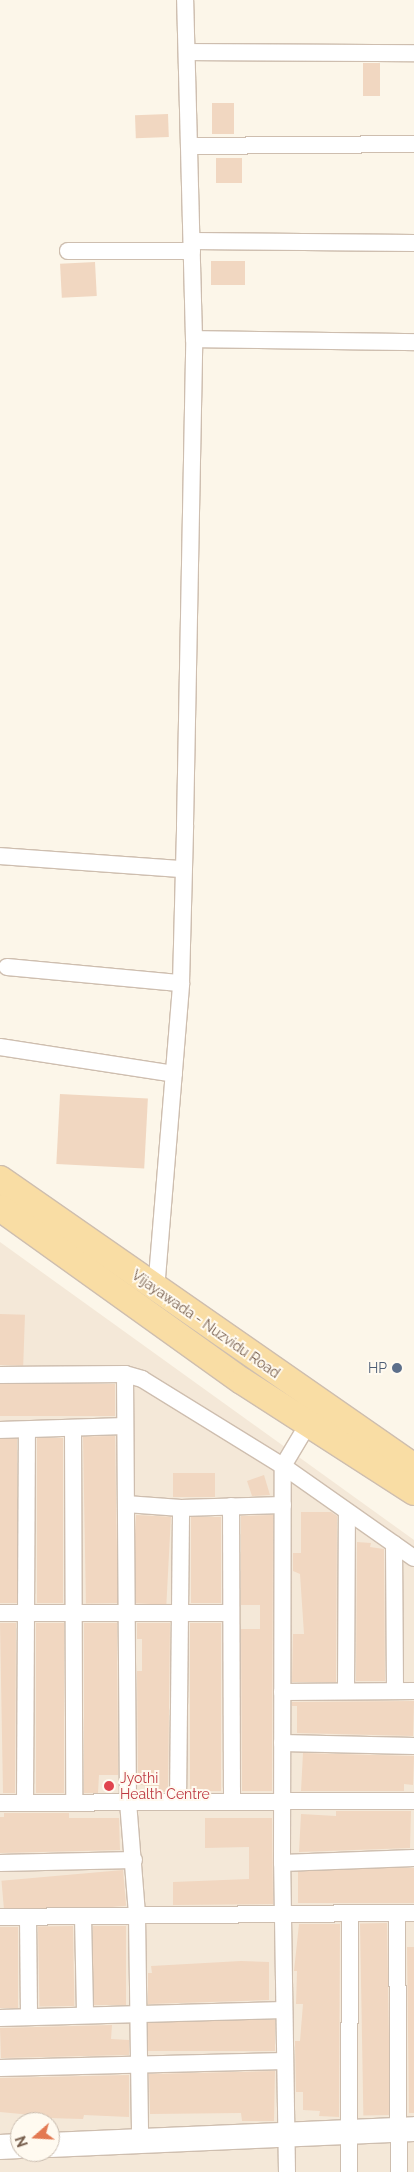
<!DOCTYPE html>
<style>
body{margin:0}
#map{position:relative;width:414px;height:2172px;overflow:hidden;background:#fcf6e9;font-family:Raleway,sans-serif}
div>[style]{position:absolute}
[style*='--x']{left:calc(var(--x)*1px);top:calc(var(--y)*1px);width:calc(var(--w)*1px);rotate:calc(var(--a)*1deg)}
.residential>*{inset:0;background:#f4e8d8}
.building>*{inset:0;background:#f1d7c1;transform-origin:0 0}
.roads{filter:drop-shadow(1px 0 #cebeaf) drop-shadow(-1px 0 #cebeaf) drop-shadow(0 1px #cebeaf) drop-shadow(0 -1px #cebeaf)}
.street>*{height:16px;margin:-8px;padding:0 8px;transform-origin:8px;border-radius:8px;background:#fff}
.secondary>*{height:24px;margin:-12px;padding:0 12px;transform-origin:12px;border-radius:12px;background:#fff}
.primary>*{height:26px;margin:-13px;padding:0 13px;transform-origin:13px;border-radius:13px;background:#f9dda4}
.dots>*{width:14px;height:14px;translate:-50% -50%;box-sizing:border-box;border:2px solid #fffaf0;border-radius:50%}
span{translate:-50% -50%;white-space:nowrap;text-align:center;line-height:1.15;-webkit-text-stroke:4px #fffaf0;paint-order:stroke}
.street-label{font-size:14px;color:#775e4d}
.service-label{font-size:14px;color:#4e5e75}
.right{translate:-100% -50%;text-align:right}
.health-label{font-size:14px;color:#be3a42}
.left{translate:0 -50%;text-align:left}
.north{position:absolute;left:10px;top:2112px;width:50px;height:50px;box-sizing:border-box;background:#fffaf0;border:1px solid #c9bcaf;border-radius:50%;rotate:251deg;font-size:14px;font-weight:700;line-height:20px;text-align:center;color:#775e4d}
.north::after{content:'';display:block;margin:auto;width:18px;height:22px;background:#e37952;clip-path:polygon(50% 0,100% 100%,50% 72%,0 100%)}
</style>
<div id="map">
<div class="residential">
<i style="clip-path:polygon(evenodd,0 1242px,414px 1540px,414px 2172px,0 2172px,0 1242px,20px 2122px,50px 2122px,50px 2152px,20px 2152px,20px 2122px)"></i>
</div>
<div class="building">
<i style="left:363px;top:63px;width:17px;height:33px"></i>
<i style="left:212px;top:103px;width:22px;height:31px"></i>
<i style="left:168px;top:114px;width:23px;height:33px;rotate:88deg"></i>
<i style="left:216px;top:158px;width:26px;height:25px"></i>
<i style="left:211px;top:261px;width:34px;height:24px"></i>
<i style="left:95px;top:262px;width:34px;height:35px;rotate:87deg"></i>
<i style="left:60px;top:1094px;width:88px;height:70px;rotate:3deg"></i>
<i style="left:0;top:1314px;width:25px;height:51px;rotate:2deg"></i>
<i style="left:115px;top:1384px;width:32px;height:115px;rotate:90deg"></i>
<i style="left:115px;top:1436px;width:167px;height:32px;rotate:89deg"></i>
<i style="left:63px;top:1438px;width:165px;height:26px;rotate:90deg"></i>
<i style="left:17px;top:1439px;width:164px;height:17px;rotate:90deg"></i>
<i style="left:173px;top:1473px;width:42px;height:24px"></i>
<i style="clip-path:polygon(264px 1475px,270px 1495px,252px 1496px,247px 1481px)"></i>
<i style="clip-path:polygon(301px 1512px,331px 1512px,337px 1516px,336px 1682px,292px 1682px,293px 1634px,304px 1634px,300px 1574px,293px 1571px,293px 1553px,301px 1553px)"></i>
<i style="left:136px;top:1515px;width:35px;height:88px;rotate:3deg"></i>
<i style="clip-path:polygon(273px 1515px,272px 1791px,242px 1791px,241px 1629px,260px 1629px,260px 1605px,241px 1605px,241px 1516px)"></i>
<i style="left:221px;top:1517px;width:86px;height:30px;rotate:90deg"></i>
<i style="clip-path:polygon(357px 1542px,371px 1543px,370px 1547px,384px 1549px,385px 1681px,356px 1681px)"></i>
<i style="clip-path:polygon(0 1623px,16px 1623px,15px 1793px,3px 1793px)"></i>
<i style="left:36px;top:1623px;width:28px;height:170px"></i>
<i style="clip-path:polygon(84px 1623px,117px 1623px,118px 1775px,99px 1775px,98px 1793px,84px 1793px)"></i>
<i style="clip-path:polygon(137px 1623px,170px 1623px,168px 1792px,157px 1792px,157px 1786px,138px 1785px,137px 1671px,142px 1671px,142px 1639px,137px 1639px)"></i>
<i style="left:190px;top:1623px;width:31px;height:168px"></i>
<i style="clip-path:polygon(414px 1701px,413px 1736px,297px 1733px,297px 1706px,292px 1706px,292px 1702px)"></i>
<i style="clip-path:polygon(303px 1753px,414px 1756px,413px 1785px,404px 1784px,404px 1791px,301px 1791px)"></i>
<i style="clip-path:polygon(336px 1811px,411px 1811px,410px 1848px,299px 1852px,301px 1814px,336px 1816px)"></i>
<i style="clip-path:polygon(4px 1813px,69px 1813px,69px 1818px,119px 1818px,120px 1850px,0 1853px,0 1817px,4px 1817px)"></i>
<i style="clip-path:polygon(205px 1818px,272px 1818px,273px 1904px,173px 1905px,173px 1882px,249px 1879px,249px 1847px,205px 1848px)"></i>
<i style="left:414px;top:1868px;width:35px;height:116px;rotate:90deg"></i>
<i style="left:123px;top:1870px;width:36px;height:122px;rotate:85deg"></i>
<i style="left:387px;top:1923px;width:192px;height:27px;rotate:89deg"></i>
<i style="clip-path:polygon(299px 1924px,340px 1924px,339px 2117px,319px 2116px,320px 2111px,303px 2110px,303px 2092px,296px 2092px,295px 2041px,300px 2041px,303px 2004px,296px 2004px,297px 1971px,294px 1971px)"></i>
<i style="left:73px;top:1926px;width:80px;height:35px;rotate:89deg"></i>
<i style="left:93px;top:1926px;width:33px;height:79px"></i>
<i style="left:0;top:1927px;width:18px;height:81px"></i>
<i style="clip-path:polygon(407px 1947px,414px 1947px,414px 2113px,409px 2113px)"></i>
<i style="clip-path:polygon(241px 1961px,269px 1962px,269px 2000px,148px 2004px,148px 1973px,152px 1973px,151px 1966px)"></i>
<i style="left:275px;top:2020px;width:31px;height:127px;rotate:90deg"></i>
<i style="clip-path:polygon(112px 2025px,111px 2039px,129px 2040px,129px 2055px,1px 2058px,0 2028px)"></i>
<i style="clip-path:polygon(275px 2071px,274px 2121px,242px 2121px,241px 2113px,150px 2114px,149px 2074px)"></i>
<i style="clip-path:polygon(129px 2075px,129px 2117px,84px 2115px,83px 2119px,47px 2118px,47px 2122px,32px 2121px,32px 2115px,0 2112px,0 2078px)"></i>
</div>
<div class="roads">
<div class="street">
<i style="--x:187;--y:52;--w:227;--a:0.3"></i>
<i style="--x:190;--y:146;--w:224;--a:-0.5"></i>
<i style="--x:192;--y:241;--w:222;--a:0.5"></i>
<i style="--x:68;--y:251;--w:124;--a:0"></i>
<i style="--x:194;--y:339;--w:220;--a:0.8"></i>
<i style="--x:0;--y:856;--w:183;--a:4.1"></i>
<i style="--x:7;--y:967;--w:175;--a:5.3"></i>
<i style="--x:0;--y:1047;--w:176;--a:8.8"></i>
<i style="--x:156;--y:1290;--w:308;--a:-85.3"></i>
<i style="--x:181;--y:983;--w:158;--a:-88.5"></i>
<i style="--x:185;--y:825;--w:486;--a:-88.9"></i>
<i style="--x:194;--y:339;--w:339;--a:-91.5"></i>
<i style="--x:125;--y:1374;--w:428;--a:89.6"></i>
<i style="--x:128;--y:1802;--w:113;--a:85.4"></i>
<i style="--x:137;--y:1915;--w:226;--a:89.2"></i>
<i style="--x:0;--y:1375;--w:125;--a:-0.5"></i>
<i style="--x:125;--y:1374;--w:18;--a:16"></i>
<i style="--x:142;--y:1379;--w:166;--a:31.7"></i>
<i style="--x:283;--y:1466;--w:160;--a:35.1"></i>
<i style="--x:73;--y:1428;--w:375;--a:89.8"></i>
<i style="--x:0;--y:1430;--w:125;--a:-1.8"></i>
<i style="--x:126;--y:1504;--w:55;--a:4.2"></i>
<i style="--x:181;--y:1508;--w:102;--a:-1.7"></i>
<i style="--x:231;--y:1506;--w:296;--a:89.8"></i>
<i style="--x:394;--y:1544;--w:147;--a:89.6"></i>
<i style="--x:0;--y:1613;--w:231;--a:0"></i>
<i style="--x:346;--y:1691;--w:179;--a:-89.7"></i>
<i style="--x:282;--y:1692;--w:132;--a:-0.4"></i>
<i style="--x:282;--y:1743;--w:132;--a:1.3"></i>
<i style="--x:178;--y:1802;--w:294;--a:-89.4"></i>
<i style="--x:0;--y:1803;--w:414;--a:-0.3"></i>
<i style="--x:25;--y:1803;--w:373;--a:-89.7"></i>
<i style="--x:0;--y:1863;--w:134;--a:-1.3"></i>
<i style="--x:282;--y:1863;--w:132;--a:-2.2"></i>
<i style="--x:397;--y:1913;--w:259;--a:89.6"></i>
<i style="--x:83;--y:1916;--w:99;--a:88.8"></i>
<i style="--x:0;--y:1917;--w:414;--a:-0.6"></i>
<i style="--x:28;--y:1917;--w:100;--a:89.4"></i>
<i style="--x:0;--y:2018;--w:284;--a:-1.6"></i>
<i style="--x:0;--y:2068;--w:285;--a:-1.4"></i>
<i style="--x:287;--y:2172;--w:309;--a:-90.9"></i>
<i style="--x:282;--y:1863;--w:397;--a:-89.9"></i>
<i style="--x:283;--y:1466;--w:49;--a:-59.2"></i>
<i style="--x:349;--y:2172;--w:259;--a:-89.8"></i>
</div>
<div class="secondary">
<i style="--x:50;--y:2145;--w:364;--a:-2.5"></i>
<i style="--x:0;--y:2147;--w:20;--a:-3"></i>
</div>
<div class="primary">
<i style="--x:0;--y:1179;--w:504;--a:34.82"></i>
<i style="--x:0;--y:1208;--w:297;--a:35.6"></i>
<i style="--x:242;--y:1381;--w:205;--a:32.8"></i>
</div>
</div>
<div class="dots">
<i style="left:397px;top:1368px;background:#5c6f8a"></i>
<i style="left:109px;top:1786px;background:#e0444e"></i>
</div>
<div class="street-label">
<span style="left:206px;top:1324px;rotate:35deg">Vijayawada - Nuzvidu Road</span>
</div>
<div class="service-label">
<span class="right" style="left:387px;top:1368px">HP</span>
</div>
<div class="health-label">
<span class="left" style="left:120px;top:1786px">Jyothi<br>Health Centre</span>
</div>
<div class="north">N</div>
</div>
